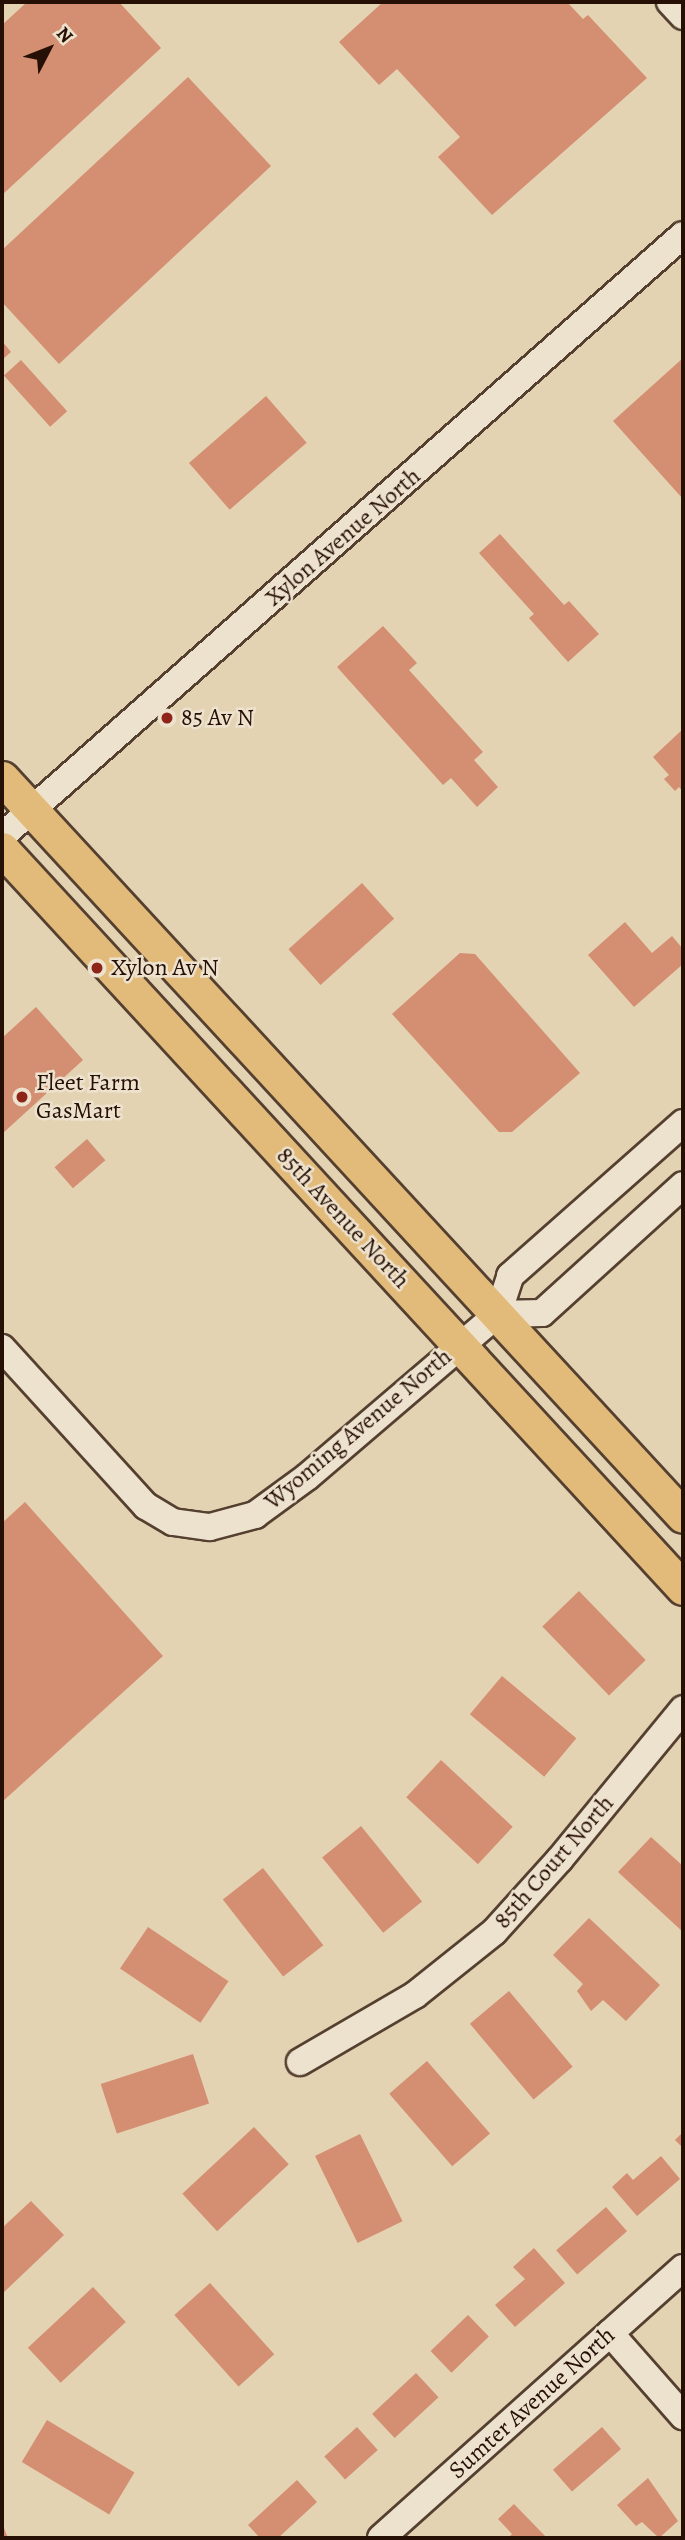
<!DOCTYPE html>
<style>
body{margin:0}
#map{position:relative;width:685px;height:2540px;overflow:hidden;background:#e3d3b3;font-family:Alegreya,serif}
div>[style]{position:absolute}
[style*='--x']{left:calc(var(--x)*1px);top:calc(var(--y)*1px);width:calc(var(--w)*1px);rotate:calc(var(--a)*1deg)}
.building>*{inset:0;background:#d48e71;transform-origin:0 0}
.roads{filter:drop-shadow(2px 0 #554030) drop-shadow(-2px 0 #554030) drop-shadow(0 2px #554030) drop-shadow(0 -2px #554030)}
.minor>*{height:26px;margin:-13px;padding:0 13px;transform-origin:13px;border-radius:13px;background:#ede2ce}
.major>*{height:33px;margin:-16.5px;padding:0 16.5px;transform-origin:16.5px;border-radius:16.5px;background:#e2ba7a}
.dots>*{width:19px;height:19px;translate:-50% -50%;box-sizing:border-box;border:4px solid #ede2ce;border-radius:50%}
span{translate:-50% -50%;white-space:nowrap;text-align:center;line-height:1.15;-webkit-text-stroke:5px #ede2ce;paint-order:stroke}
.street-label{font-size:24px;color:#260f04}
.poi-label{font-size:24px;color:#260f04}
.left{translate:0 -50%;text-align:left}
.frame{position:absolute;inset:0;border:4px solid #260f04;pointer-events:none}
.north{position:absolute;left:14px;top:14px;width:70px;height:70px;-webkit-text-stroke:5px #ede2ce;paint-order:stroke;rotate:48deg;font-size:19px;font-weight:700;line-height:28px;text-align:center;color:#260f04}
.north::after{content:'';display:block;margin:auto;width:24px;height:32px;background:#260f04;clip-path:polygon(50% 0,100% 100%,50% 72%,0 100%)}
</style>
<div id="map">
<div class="building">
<i style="clip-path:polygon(27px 2px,119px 2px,161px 48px,2px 195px,2px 25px)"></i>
<i style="clip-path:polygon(383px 2px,567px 2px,583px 19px,588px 15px,647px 78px,492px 215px,438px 157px,460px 137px,397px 69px,379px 85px,339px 42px)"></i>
<i style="clip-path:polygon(188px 77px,271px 166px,59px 364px,2px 302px,2px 250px)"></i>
<i style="clip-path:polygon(2px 341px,11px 352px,2px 360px)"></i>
<i style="clip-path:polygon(683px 358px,683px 499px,613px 421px)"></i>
<i style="left:21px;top:360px;width:69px;height:23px;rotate:48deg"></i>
<i style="left:266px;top:396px;width:62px;height:102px;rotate:49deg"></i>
<i style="clip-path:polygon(500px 534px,564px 605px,569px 601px,599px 634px,568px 662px,529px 618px,534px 614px,479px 553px)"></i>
<i style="clip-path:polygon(383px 626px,417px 663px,409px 670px,483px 752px,474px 760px,498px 787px,477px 807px,451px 778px,443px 785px,337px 667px)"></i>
<i style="clip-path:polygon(683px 729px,683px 792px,679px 787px,675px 791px,664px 779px,669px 775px,653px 757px)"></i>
<i style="left:362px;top:883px;width:48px;height:99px;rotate:48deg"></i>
<i style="clip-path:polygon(625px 922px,652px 953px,672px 936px,683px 949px,683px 964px,634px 1007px,588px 955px)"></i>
<i style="clip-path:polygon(460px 953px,475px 954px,580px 1073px,512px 1132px,499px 1132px,392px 1014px)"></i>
<i style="clip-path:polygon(36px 1007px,83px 1060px,2px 1134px,2px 1038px)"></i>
<i style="left:87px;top:1139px;width:28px;height:43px;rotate:49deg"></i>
<i style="clip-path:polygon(25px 1502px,163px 1656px,2px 1802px,2px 1523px)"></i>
<i style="left:579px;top:1591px;width:96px;height:51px;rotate:46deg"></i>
<i style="left:502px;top:1676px;width:97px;height:50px;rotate:40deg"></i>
<i style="left:441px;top:1760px;width:98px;height:51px;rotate:43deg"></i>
<i style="left:361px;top:1826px;width:97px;height:50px;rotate:51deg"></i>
<i style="clip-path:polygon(651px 1837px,683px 1866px,683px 1932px,618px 1872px)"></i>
<i style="left:263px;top:1868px;width:98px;height:51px;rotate:52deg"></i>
<i style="clip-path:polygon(589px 1918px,660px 1985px,626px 2021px,603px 2000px,591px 2011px,577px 1991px,583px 1984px,553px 1955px)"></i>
<i style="left:148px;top:1927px;width:97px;height:50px;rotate:34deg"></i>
<i style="left:509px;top:1991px;width:99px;height:51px;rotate:50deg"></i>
<i style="left:193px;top:2054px;width:52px;height:97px;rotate:72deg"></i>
<i style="left:427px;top:2061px;width:96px;height:50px;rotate:49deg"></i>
<i style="left:254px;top:2127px;width:51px;height:98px;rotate:47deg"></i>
<i style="clip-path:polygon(683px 2132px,683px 2148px,675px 2140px)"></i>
<i style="left:360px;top:2134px;width:97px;height:50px;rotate:64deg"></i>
<i style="clip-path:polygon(661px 2156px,680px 2179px,637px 2216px,612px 2187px,627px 2173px,633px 2180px)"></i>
<i style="clip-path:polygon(31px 2201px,64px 2235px,2px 2294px,2px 2228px)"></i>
<i style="left:606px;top:2207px;width:32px;height:66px;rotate:49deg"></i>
<i style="clip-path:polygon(534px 2248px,565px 2283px,515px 2327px,495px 2305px,525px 2279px,513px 2267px)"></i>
<i style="left:210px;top:2283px;width:96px;height:48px;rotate:48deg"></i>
<i style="left:93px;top:2287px;width:48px;height:89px;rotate:47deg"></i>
<i style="left:468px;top:2315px;width:30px;height:52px;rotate:46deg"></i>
<i style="left:416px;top:2373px;width:33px;height:60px;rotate:47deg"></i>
<i style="left:47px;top:2420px;width:102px;height:49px;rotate:31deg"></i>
<i style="left:357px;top:2427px;width:31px;height:44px;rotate:48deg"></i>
<i style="left:602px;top:2427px;width:29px;height:65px;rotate:49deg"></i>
<i style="clip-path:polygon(648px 2478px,678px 2521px,659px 2538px,642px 2522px,636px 2526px,617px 2505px)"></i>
<i style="clip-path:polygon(297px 2480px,317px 2502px,278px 2538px,260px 2538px,248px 2525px)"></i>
<i style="clip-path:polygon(514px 2504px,547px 2538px,508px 2538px,512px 2534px,498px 2519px)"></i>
<i style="clip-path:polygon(2px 2523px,8px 2538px,2px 2538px)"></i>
</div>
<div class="roads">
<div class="minor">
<i style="--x:670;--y:2;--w:19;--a:47"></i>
<i style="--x:2;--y:836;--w:908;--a:-41.43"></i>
<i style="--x:498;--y:1314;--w:44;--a:-1.3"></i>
<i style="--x:542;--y:1313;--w:190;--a:-42.2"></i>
<i style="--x:2;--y:1348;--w:214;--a:47.7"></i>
<i style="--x:146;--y:1506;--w:31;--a:31"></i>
<i style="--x:173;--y:1522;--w:37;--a:8"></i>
<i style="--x:210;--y:1527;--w:47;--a:-14.9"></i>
<i style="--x:255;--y:1515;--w:64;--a:-36.2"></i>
<i style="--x:307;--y:1477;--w:251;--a:-40.5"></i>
<i style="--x:498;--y:1314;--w:40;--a:-72"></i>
<i style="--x:510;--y:1276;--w:231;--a:-41.5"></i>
<i style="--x:300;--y:2062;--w:133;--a:-30.2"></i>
<i style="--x:415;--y:1995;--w:101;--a:-38.6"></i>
<i style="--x:494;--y:1932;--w:98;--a:-47.9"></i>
<i style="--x:560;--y:1859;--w:194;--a:-50.6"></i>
<i style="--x:610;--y:2333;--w:111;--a:48.7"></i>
<i style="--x:381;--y:2538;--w:405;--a:-41.8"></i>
</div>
<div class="major">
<i style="--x:2;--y:778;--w:1004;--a:47.3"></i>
<i style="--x:2;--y:849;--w:1005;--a:47.34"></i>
</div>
</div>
<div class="dots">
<i style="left:167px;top:718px;background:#8f2418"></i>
<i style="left:97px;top:968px;background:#8f2418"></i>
<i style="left:22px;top:1097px;background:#8f2418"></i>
</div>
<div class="street-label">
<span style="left:343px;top:537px;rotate:-41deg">Xylon Avenue North</span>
<span style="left:343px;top:1218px;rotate:47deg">85th Avenue North</span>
<span style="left:358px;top:1429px;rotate:-40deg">Wyoming Avenue North</span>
<span style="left:554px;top:1862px;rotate:-49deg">85th Court North</span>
<span style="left:532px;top:2403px;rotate:-42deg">Sumter Avenue North</span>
</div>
<div class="poi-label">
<span class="left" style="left:181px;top:718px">85 Av N</span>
<span class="left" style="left:111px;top:968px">Xylon Av N</span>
<span class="left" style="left:36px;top:1097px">Fleet Farm<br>GasMart</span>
</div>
<div class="frame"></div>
<div class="north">N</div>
</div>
